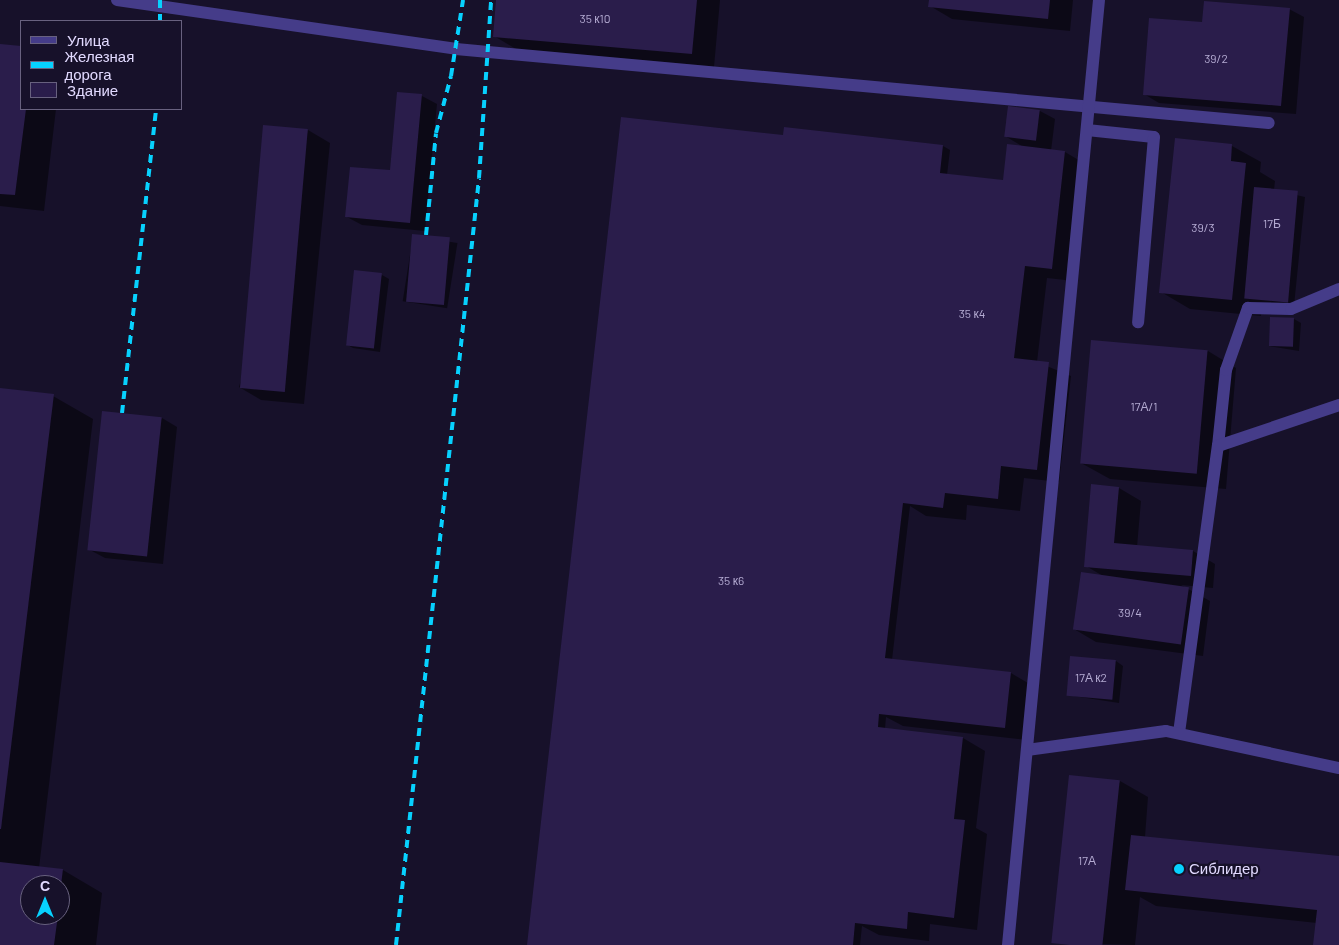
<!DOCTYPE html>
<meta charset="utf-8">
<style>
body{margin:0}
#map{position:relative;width:1339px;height:945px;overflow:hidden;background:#17112a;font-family:Barlow,sans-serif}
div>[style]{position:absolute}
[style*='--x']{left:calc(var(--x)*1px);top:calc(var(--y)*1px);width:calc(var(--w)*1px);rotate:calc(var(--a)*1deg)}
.shadow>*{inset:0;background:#0007;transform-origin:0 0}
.building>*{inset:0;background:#2a1d4b;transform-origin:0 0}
.minor>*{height:12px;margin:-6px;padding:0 6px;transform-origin:6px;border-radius:6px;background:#453c89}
.rail>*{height:4px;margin-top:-2px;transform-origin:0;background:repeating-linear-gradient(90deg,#07d1fe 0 8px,transparent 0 14px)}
.dots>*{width:14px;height:14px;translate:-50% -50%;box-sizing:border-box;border:2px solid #17112a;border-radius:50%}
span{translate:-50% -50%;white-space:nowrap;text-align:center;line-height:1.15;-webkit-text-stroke:4.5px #17112a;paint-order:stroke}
.number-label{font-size:12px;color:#b4abd2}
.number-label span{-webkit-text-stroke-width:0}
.poi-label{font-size:15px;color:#e2daff}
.left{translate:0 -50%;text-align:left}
.legend{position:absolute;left:20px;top:20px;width:162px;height:90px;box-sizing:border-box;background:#17112a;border:1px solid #68617f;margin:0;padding:6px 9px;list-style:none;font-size:15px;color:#e2daff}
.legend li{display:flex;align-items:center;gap:10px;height:25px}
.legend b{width:25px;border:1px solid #68617f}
.north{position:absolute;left:20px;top:875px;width:50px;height:50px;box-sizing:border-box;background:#17112a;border:1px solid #68617f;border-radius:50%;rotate:0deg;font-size:14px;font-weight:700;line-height:20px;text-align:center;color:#e2daff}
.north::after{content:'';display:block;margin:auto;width:18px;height:22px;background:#07d1fe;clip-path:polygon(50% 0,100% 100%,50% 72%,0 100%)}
</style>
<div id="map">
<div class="shadow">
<i style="clip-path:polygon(497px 0,720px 0,714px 67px,516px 49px,494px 36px)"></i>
<i style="clip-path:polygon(930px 0,1073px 0,1070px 31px,952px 19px,930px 6px)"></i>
<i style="clip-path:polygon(1289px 9px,1304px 17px,1296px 114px,1159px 103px,1144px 94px,1203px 24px)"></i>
<i style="clip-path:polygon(0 45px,21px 47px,21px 109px,56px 109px,44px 211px,0 206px)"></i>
<i style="clip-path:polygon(398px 93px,422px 96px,437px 104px,425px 231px,362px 225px,347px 217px,391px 172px)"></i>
<i style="clip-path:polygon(1040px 111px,1055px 119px,1051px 151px,1065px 152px,1087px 165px,1074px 281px,1047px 278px,1037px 362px,1071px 376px,1059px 482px,1024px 478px,1020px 511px,967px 505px,966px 520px,926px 516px,910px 506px,892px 660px,1011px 673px,1033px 686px,1027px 740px,903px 726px,886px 717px,885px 729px,963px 738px,985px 751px,976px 828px,987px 834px,977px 930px,930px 924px,929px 941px,879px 935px,862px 926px,860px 945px,529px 945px,784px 136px,943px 146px,950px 150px,947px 175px,1004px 181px,1025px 148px,1005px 136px)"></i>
<i style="clip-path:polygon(308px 130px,330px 143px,304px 404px,261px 400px,239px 387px)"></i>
<i style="clip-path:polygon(1176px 140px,1232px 146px,1261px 162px,1260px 172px,1275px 181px,1274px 190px,1305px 197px,1294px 306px,1262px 303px,1261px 316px,1190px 309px,1161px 292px)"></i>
<i style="left:413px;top:236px;width:45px;height:66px;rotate:9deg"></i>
<i style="clip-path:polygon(382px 275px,389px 279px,380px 352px,353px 348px,346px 344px)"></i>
<i style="clip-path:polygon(1294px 319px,1301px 323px,1299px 351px,1269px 346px)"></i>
<i style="clip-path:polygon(1208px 351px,1236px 368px,1226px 489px,1110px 479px,1081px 463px)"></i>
<i style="clip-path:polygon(evenodd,0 389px,53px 396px,93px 419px,39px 868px,63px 870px,102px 893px,96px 945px,0 945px,0 389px,30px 885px,60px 885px,60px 915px,30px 915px,30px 885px)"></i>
<i style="clip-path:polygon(162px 418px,177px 427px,163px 564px,105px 558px,90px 550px)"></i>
<i style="clip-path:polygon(1119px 488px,1141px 501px,1137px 547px,1193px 551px,1215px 564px,1213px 588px,1181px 585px,1210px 601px,1203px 656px,1096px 642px,1074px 629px,1103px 576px,1086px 566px)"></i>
<i style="clip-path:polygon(1116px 661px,1123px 666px,1119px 703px,1067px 695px)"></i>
<i style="clip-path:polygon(1120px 781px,1148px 797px,1145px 837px,1339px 858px,1339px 945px,1314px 945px,1317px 923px,1156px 906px,1140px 897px,1135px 945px,1056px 943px)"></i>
</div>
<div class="building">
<i style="clip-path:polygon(496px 0,697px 0,692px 54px,493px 37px)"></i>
<i style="clip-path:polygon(929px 0,1050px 0,1048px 19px,928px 7px)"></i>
<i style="clip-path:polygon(1204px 1px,1290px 8px,1281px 106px,1143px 95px,1149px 18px,1202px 22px)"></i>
<i style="clip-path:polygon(0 44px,21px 46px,21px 109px,26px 109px,15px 195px,0 194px)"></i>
<i style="clip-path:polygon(397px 92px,422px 94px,410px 223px,345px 217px,350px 167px,390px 170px)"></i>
<i style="left:1008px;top:106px;width:32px;height:31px;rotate:7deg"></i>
<i style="clip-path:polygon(621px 117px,783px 135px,784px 127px,943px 145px,940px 173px,1003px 180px,1007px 144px,1065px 151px,1052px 269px,1025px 266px,1014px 358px,1049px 362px,1037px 470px,1001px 466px,998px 499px,945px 493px,943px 508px,903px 503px,885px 658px,1011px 672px,1005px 728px,879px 714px,878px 727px,963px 737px,954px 819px,965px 820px,954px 918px,908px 912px,907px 929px,855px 923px,853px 945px,527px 945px)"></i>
<i style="left:263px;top:125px;width:45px;height:264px;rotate:5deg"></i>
<i style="clip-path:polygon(1175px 138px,1232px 144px,1231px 161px,1246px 163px,1232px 300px,1159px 293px)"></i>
<i style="left:1254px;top:187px;width:44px;height:112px;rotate:5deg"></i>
<i style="left:412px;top:234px;width:38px;height:68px;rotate:5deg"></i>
<i style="left:354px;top:270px;width:28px;height:76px;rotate:6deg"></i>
<i style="left:1270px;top:317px;width:24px;height:29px;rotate:2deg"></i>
<i style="left:1091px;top:340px;width:117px;height:124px;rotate:5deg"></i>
<i style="clip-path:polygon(0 388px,54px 394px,1px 829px,0 829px)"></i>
<i style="left:102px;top:411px;width:60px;height:140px;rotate:6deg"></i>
<i style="clip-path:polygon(1091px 484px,1119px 487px,1114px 543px,1193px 550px,1191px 576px,1084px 567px)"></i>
<i style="left:1081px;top:572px;width:109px;height:58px;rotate:8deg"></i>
<i style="left:1070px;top:656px;width:46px;height:40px;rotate:5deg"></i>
<i style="left:1069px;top:775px;width:51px;height:169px;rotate:6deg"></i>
<i style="clip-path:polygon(1131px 835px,1339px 856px,1339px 945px,1313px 945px,1317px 910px,1125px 890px)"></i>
<i style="clip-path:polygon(0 862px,63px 869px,61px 885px,30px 885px,30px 915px,58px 915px,54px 945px,0 945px)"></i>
</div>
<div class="minor">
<i style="--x:117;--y:0;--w:343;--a:8.2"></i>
<i style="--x:456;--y:49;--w:816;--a:5.2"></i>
<i style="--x:1087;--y:130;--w:67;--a:6"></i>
<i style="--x:1154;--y:137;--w:186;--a:94.9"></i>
<i style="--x:1218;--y:446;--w:76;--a:-84"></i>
<i style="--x:1226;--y:370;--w:66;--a:-70.5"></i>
<i style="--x:1248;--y:308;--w:43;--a:1.3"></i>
<i style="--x:1291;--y:309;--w:52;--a:-22.6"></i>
<i style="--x:1179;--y:733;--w:290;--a:-82.3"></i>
<i style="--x:1218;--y:446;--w:128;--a:-18.7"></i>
<i style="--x:1027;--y:750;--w:140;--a:-7.8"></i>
<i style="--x:1166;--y:731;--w:177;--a:12.1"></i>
<i style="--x:1008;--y:945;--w:949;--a:-84.5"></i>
</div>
<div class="rail">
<i style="--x:160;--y:0;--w:21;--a:90"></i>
<i style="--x:426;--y:235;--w:102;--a:-84.4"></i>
<i style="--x:436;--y:133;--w:59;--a:-75.3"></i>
<i style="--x:451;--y:76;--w:77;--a:-81"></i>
<i style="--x:122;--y:413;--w:306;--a:-83.6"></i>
<i style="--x:396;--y:945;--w:771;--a:-83.82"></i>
<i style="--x:479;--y:178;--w:178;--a:-86.1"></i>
</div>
<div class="dots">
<i style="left:1179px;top:869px;background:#07d1fe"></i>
</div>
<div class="number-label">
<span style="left:595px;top:19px">35 к10</span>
<span style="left:1216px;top:59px">39/2</span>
<span style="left:1272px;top:224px">17Б</span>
<span style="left:1203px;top:228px">39/3</span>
<span style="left:972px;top:314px">35 к4</span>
<span style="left:1144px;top:407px">17А/1</span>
<span style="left:731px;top:581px">35 к6</span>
<span style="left:1130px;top:613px">39/4</span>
<span style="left:1091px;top:678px">17А к2</span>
<span style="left:1087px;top:861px">17А</span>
</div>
<div class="poi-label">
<span class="left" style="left:1189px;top:869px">Сиблидер</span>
</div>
<ul class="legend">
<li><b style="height:6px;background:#453c89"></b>Улица</li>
<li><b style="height:6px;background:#07d1fe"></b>Железная дорога</li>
<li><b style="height:14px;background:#2a1d4b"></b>Здание</li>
</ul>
<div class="north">С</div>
</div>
